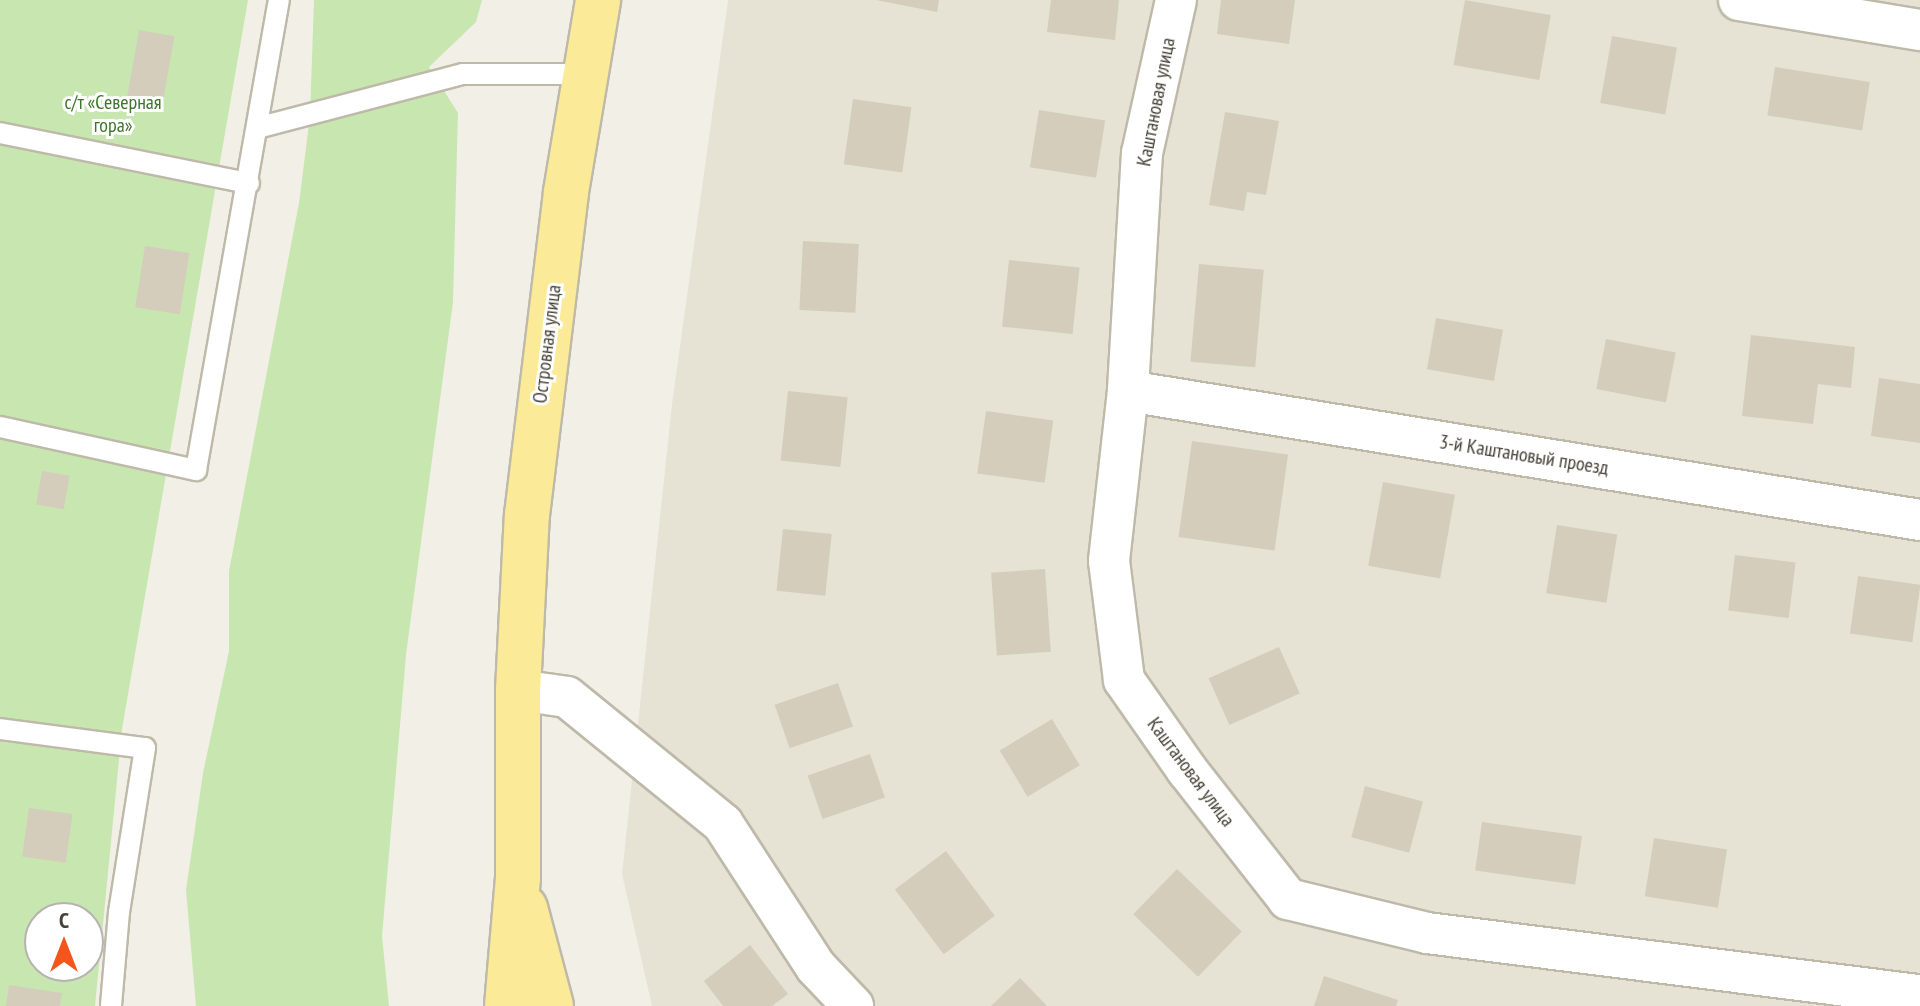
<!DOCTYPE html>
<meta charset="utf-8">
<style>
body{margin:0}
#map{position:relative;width:1920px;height:1006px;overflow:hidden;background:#f2f0e6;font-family:"PT Sans Narrow",sans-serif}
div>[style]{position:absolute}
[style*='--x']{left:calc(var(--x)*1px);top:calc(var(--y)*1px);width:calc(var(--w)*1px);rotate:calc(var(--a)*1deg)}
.residential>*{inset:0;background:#e6e3d4}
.green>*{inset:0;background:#c7e6b0}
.building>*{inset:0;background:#d4cdbc;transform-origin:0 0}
.roads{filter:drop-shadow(2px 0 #beb9a9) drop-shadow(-2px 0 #beb9a9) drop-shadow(0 2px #beb9a9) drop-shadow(0 -2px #beb9a9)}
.lane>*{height:20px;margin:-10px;padding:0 10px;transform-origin:10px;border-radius:10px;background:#fff}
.street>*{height:40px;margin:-20px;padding:0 20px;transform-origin:20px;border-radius:20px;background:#fff}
.primary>*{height:44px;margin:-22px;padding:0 22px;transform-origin:22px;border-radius:22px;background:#fbea97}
span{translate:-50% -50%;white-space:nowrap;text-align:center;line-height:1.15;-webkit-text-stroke:6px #fff;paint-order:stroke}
.street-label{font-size:20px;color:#454136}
.park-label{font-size:20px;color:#3e752b}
.north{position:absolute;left:24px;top:902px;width:80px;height:80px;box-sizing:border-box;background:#fff;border:2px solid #b5b3af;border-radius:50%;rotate:0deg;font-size:22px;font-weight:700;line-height:32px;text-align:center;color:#454136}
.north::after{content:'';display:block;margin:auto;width:28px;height:36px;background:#f3561c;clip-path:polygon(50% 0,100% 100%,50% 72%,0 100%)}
</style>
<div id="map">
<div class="residential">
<i style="clip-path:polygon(728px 0,1920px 0,1920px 1006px,652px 1006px,622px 874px,672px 404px)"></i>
</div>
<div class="green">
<i style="clip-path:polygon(evenodd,0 0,248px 0,122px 729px,95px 1006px,0 1006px,0 0,40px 918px,88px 918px,88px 966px,40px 966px,40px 918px)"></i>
<i style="clip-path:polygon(314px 0,482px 0,476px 22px,429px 67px,458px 113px,453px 302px,406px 655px,382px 936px,389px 1006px,196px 1006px,186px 890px,203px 773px,229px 651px,229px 571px,299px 203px,310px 116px)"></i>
</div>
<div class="building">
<i style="clip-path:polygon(876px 0,939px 0,937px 12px)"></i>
<i style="clip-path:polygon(1051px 0,1119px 0,1115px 40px,1047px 32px)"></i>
<i style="clip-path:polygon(1221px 0,1295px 0,1289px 44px,1217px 34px)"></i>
<i style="left:1465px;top:0;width:87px;height:66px;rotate:10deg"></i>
<i style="left:139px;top:30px;width:36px;height:69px;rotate:10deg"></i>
<i style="left:1612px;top:36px;width:66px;height:68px;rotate:10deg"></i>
<i style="left:1775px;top:67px;width:96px;height:49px;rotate:9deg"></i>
<i style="left:853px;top:99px;width:59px;height:66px;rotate:8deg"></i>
<i style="left:1039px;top:110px;width:67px;height:58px;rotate:9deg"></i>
<i style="clip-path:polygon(1225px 112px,1279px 121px,1266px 195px,1247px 192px,1244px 211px,1209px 205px)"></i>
<i style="left:803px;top:241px;width:56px;height:69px;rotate:3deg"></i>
<i style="left:145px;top:246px;width:45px;height:62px;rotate:9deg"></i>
<i style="left:1009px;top:260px;width:71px;height:67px;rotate:6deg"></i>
<i style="left:1199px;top:264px;width:65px;height:98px;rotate:5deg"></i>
<i style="left:1436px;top:318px;width:68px;height:52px;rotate:10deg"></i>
<i style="clip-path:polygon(1751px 335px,1855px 347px,1851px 388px,1818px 384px,1813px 424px,1742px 416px)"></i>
<i style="left:1606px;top:339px;width:71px;height:51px;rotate:11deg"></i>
<i style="clip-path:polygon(1879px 378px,1920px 384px,1920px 443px,1871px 436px)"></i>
<i style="left:788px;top:391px;width:60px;height:70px;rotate:6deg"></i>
<i style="left:986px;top:411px;width:68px;height:63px;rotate:8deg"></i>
<i style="left:1192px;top:441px;width:97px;height:97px;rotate:8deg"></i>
<i style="left:42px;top:471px;width:28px;height:34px;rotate:10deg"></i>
<i style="left:1383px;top:482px;width:73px;height:85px;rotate:10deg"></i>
<i style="left:1557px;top:525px;width:61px;height:69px;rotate:9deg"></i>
<i style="left:783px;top:529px;width:49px;height:62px;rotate:6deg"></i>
<i style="left:1735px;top:555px;width:61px;height:56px;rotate:7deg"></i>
<i style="left:1045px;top:569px;width:83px;height:54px;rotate:86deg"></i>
<i style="left:1858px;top:576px;width:63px;height:58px;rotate:8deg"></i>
<i style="left:1279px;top:647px;width:51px;height:77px;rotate:66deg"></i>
<i style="left:838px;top:683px;width:46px;height:67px;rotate:71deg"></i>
<i style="left:1052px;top:719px;width:54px;height:61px;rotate:59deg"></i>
<i style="left:870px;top:754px;width:46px;height:66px;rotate:71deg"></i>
<i style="left:1365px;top:786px;width:60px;height:53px;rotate:15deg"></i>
<i style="left:29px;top:808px;width:44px;height:49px;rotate:8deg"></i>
<i style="left:1482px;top:822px;width:101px;height:49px;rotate:8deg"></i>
<i style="left:1654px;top:838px;width:74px;height:59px;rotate:9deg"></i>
<i style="left:946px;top:851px;width:81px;height:64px;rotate:53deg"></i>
<i style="left:1177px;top:869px;width:90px;height:63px;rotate:44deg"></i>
<i style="clip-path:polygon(750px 945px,788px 994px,772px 1006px,723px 1006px,704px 981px)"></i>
<i style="clip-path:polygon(1324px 976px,1398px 1000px,1396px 1006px,1314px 1006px)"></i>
<i style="clip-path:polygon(1020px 978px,1047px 1006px,991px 1006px)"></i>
<i style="clip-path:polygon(9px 985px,62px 993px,60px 1006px,6px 1006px)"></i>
</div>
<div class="roads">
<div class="lane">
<i style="--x:257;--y:128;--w:213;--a:-14.7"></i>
<i style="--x:463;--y:74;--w:123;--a:0"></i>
<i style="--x:0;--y:133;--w:254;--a:11.4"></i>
<i style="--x:0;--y:427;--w:201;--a:12.4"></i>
<i style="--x:196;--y:470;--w:477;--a:-80"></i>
<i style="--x:0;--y:729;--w:146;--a:7.5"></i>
<i style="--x:145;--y:748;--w:166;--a:99"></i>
<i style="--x:119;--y:912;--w:94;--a:94.9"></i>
</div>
<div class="street">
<i style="--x:1176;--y:0;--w:157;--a:102.5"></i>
<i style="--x:1142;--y:153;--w:238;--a:93.4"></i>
<i style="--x:1128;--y:391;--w:171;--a:96.4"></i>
<i style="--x:1109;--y:561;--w:120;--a:82.8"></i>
<i style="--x:1124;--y:680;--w:110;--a:55"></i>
<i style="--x:1187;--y:770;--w:164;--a:51.9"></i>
<i style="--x:1288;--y:899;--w:143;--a:13.7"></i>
<i style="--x:1427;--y:933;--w:497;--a:7.2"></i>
<i style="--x:1739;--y:0;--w:183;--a:9.4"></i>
<i style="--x:1128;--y:391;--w:802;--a:9.25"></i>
<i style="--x:518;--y:690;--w:49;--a:8.1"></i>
<i style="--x:567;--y:697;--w:201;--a:39.1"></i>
<i style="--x:723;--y:824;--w:171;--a:57"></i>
<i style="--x:816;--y:967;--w:54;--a:46.5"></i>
</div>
<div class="primary">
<i style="--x:525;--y:908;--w:101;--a:75.1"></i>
<i style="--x:507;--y:1006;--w:128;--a:-85.1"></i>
<i style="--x:518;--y:878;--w:188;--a:-90"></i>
<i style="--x:518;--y:690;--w:175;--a:-87.1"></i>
<i style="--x:527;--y:515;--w:325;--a:-83.1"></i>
<i style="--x:566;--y:192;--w:195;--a:-80.5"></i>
</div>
</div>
<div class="street-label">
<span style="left:1156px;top:102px;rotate:-79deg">Каштановая улица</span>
<span style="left:547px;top:344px;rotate:-83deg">Островная улица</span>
<span style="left:1524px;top:455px;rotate:9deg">3-й Каштановый проезд</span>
<span style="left:1191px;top:772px;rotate:53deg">Каштановая улица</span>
</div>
<div class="park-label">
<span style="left:113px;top:114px">с/т «Северная<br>гора»</span>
</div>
<div class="north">С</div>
</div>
